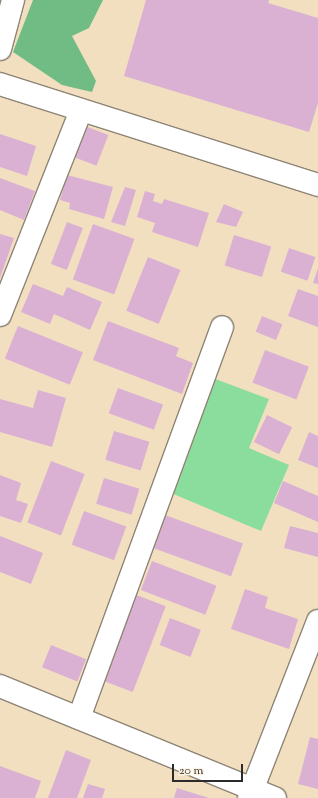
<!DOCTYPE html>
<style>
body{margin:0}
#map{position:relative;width:318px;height:798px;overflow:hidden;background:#f2dfc0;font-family:"Sorts Mill Goudy",serif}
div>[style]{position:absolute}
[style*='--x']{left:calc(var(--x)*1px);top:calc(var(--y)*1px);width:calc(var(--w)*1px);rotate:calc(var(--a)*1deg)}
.green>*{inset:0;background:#8bdd9d}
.forest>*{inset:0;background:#70bc84}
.building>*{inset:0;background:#dab1d3;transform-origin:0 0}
.roads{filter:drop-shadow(1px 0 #8e8576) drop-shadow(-1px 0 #8e8576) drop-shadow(0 1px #8e8576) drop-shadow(0 -1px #8e8576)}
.minor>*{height:22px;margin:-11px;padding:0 11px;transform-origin:11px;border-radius:11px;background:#fff}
span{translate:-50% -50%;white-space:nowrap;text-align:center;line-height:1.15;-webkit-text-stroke:3px #fcf5e5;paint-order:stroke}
.scale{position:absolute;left:172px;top:764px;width:71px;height:18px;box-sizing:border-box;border:2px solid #2b2b2b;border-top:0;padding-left:5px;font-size:12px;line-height:14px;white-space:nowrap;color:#2b2b2b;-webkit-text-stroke:3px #fcf5e5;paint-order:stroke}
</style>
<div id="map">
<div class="green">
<i style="clip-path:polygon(205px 375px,269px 399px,249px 448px,289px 465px,261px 531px,164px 490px)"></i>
</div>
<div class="forest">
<i style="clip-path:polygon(33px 0,103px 0,89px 28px,72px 36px,96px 81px,92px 92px,62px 85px,13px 52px)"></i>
</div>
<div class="building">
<i style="clip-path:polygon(146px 0,269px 0,268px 3px,318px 18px,318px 103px,309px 132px,124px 76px)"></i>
<i style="left:85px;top:126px;width:25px;height:33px;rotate:21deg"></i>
<i style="clip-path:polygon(0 134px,36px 146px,27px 176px,0 167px)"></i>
<i style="clip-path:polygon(67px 175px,113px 187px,104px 219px,69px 209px,70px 203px,60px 200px)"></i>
<i style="clip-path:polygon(0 178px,35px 191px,24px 220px,0 210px)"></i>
<i style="clip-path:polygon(125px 187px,136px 190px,125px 226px,111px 222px)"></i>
<i style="clip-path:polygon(145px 191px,155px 194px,153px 201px,162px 204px,164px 199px,209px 213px,198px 247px,152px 232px,155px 223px,137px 217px)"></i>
<i style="clip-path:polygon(224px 204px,243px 212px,236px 227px,216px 222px)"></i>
<i style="left:67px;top:222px;width:17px;height:45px;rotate:21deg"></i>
<i style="left:93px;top:224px;width:44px;height:59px;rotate:20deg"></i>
<i style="clip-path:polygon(0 234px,14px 238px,0 278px)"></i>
<i style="left:234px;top:235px;width:39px;height:32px;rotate:17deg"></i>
<i style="left:289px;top:248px;width:28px;height:25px;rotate:19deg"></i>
<i style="left:148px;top:257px;width:35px;height:58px;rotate:22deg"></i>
<i style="clip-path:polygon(318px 268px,318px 284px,313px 283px)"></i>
<i style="clip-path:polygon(33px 284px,63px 296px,67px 287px,102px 302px,90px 330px,54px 314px,50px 324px,21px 312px)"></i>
<i style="clip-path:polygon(298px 289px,318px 296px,318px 327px,288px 316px)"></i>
<i style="left:262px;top:316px;width:22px;height:17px;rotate:22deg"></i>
<i style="clip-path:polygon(108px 321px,179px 348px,176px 356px,193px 363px,182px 394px,93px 360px)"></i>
<i style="left:18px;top:326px;width:70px;height:35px;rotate:22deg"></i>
<i style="left:265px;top:350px;width:47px;height:35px;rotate:21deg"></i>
<i style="left:118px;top:388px;width:48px;height:27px;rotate:20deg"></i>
<i style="clip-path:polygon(38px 390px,66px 398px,52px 447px,0 432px,0 399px,33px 408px)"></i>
<i style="left:267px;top:415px;width:28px;height:30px;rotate:26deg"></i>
<i style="left:114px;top:431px;width:37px;height:30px;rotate:17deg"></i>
<i style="clip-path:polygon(309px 432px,318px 436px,318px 468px,298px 460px)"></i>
<i style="left:51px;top:461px;width:36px;height:66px;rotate:21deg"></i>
<i style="clip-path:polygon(0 475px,21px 483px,16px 500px,28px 504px,21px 523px,0 516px)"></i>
<i style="left:104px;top:478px;width:37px;height:27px;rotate:17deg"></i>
<i style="clip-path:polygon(283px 481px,318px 496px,318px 522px,274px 503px)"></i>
<i style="left:84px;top:511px;width:45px;height:36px;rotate:20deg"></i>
<i style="left:165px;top:515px;width:83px;height:35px;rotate:20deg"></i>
<i style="clip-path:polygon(290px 526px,318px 533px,318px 557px,284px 548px)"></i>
<i style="clip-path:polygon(0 536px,43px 553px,31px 584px,0 572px)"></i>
<i style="left:152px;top:561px;width:69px;height:31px;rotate:21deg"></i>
<i style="clip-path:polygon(245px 589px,268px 597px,265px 608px,298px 619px,289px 649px,231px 629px)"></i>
<i style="left:134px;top:594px;width:34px;height:92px;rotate:21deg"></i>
<i style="left:170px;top:618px;width:33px;height:29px;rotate:21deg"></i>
<i style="left:51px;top:645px;width:38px;height:24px;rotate:22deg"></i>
<i style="clip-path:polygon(310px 737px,318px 739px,318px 789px,298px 784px)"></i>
<i style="clip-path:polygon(66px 750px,91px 760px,77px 798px,48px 798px)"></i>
<i style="clip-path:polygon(0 766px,41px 781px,35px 798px,0 798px)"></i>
<i style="clip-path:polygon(88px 784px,105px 789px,102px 798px,83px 798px)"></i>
<i style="clip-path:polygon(177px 788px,209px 798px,174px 798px)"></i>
</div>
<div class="roads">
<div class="minor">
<i style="--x:0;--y:49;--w:51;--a:-75.1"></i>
<i style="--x:0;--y:84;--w:334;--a:17.6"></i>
<i style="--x:0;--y:315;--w:220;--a:-68.4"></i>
<i style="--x:0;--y:686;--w:297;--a:22.2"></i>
<i style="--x:79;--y:718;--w:416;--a:-69.9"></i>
<i style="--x:249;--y:798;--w:190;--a:-68.7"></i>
</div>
</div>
<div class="scale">20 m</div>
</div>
